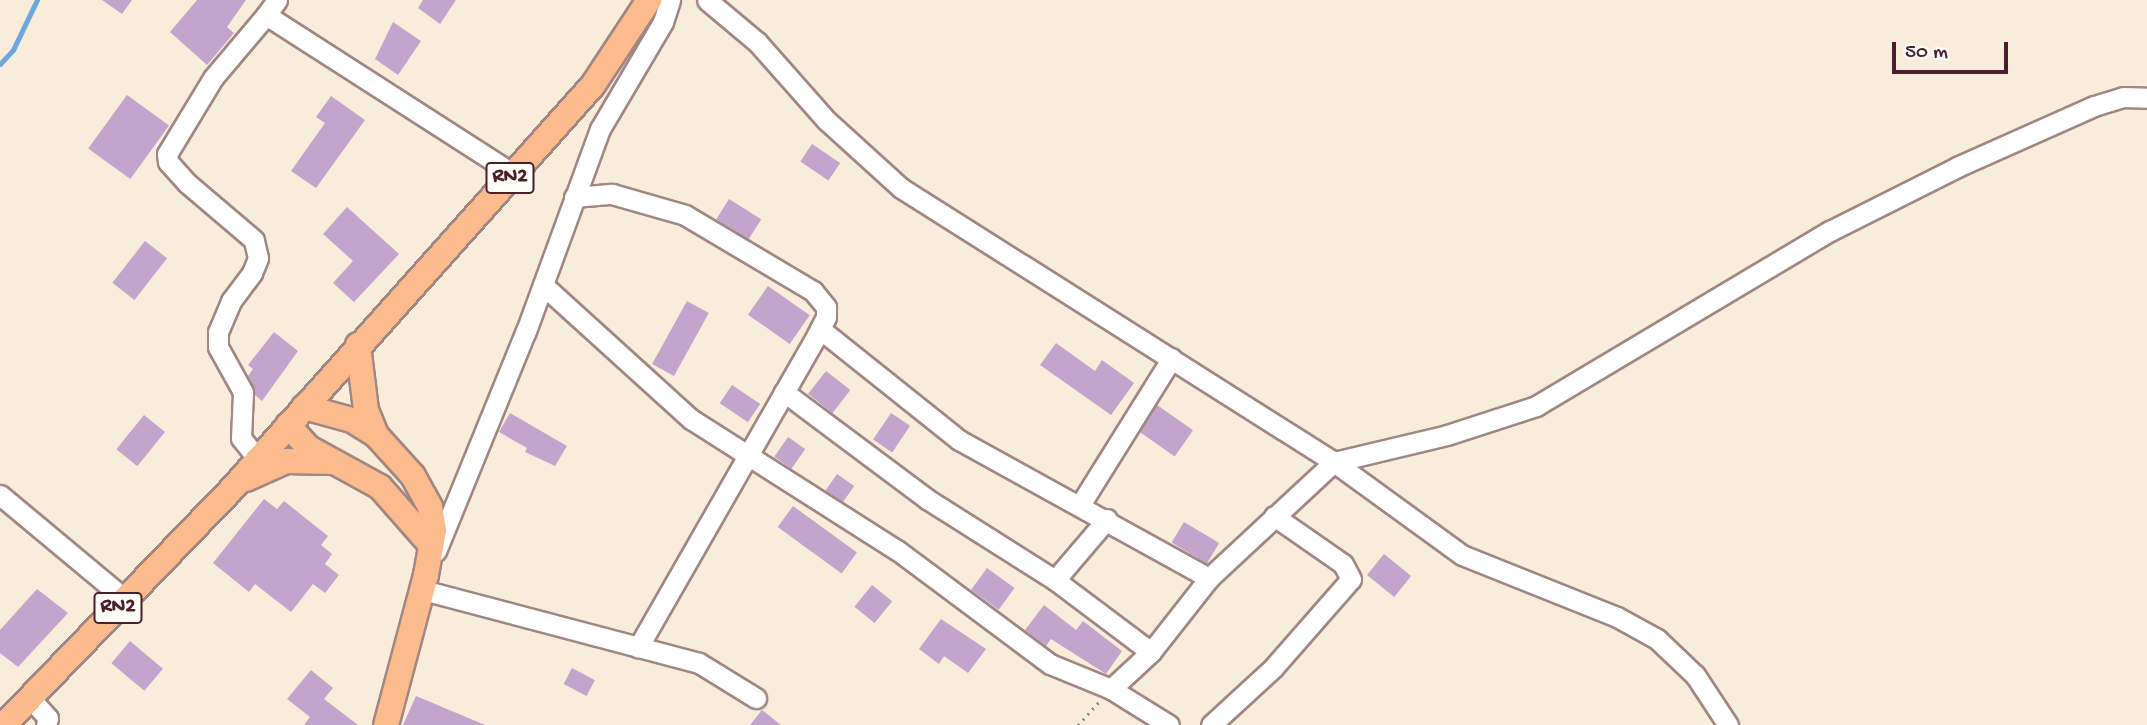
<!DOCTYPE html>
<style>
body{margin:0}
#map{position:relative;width:2147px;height:725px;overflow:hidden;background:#f8eddb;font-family:"Gochi Hand",sans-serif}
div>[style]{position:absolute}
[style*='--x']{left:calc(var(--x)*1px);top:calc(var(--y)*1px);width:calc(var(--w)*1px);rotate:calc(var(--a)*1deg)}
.stream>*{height:4.5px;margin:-2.25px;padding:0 2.25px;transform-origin:2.25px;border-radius:2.25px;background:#6ea7dd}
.building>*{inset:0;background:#c2a4cc;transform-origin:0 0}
.path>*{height:2.5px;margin-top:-1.25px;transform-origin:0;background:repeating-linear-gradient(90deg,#a18683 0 2px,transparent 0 7px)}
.roads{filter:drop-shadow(2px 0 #a18683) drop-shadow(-2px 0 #a18683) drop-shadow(0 2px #a18683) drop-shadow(0 -2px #a18683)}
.minor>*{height:19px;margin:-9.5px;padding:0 9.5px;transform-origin:9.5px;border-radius:9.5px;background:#fff}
.major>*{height:24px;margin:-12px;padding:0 12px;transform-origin:12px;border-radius:12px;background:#fbbb8d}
span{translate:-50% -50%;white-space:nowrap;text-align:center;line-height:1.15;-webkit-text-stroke:5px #fdfcf7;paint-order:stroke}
.shield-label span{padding:2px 5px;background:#fdfcf7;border:2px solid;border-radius:5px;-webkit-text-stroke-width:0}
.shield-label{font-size:21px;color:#4a1f2b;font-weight:700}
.scale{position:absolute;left:1892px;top:42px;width:116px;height:32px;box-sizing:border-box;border:4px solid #4a1f2b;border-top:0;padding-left:9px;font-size:21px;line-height:24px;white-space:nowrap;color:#4a1f2b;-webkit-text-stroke:5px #fdfcf7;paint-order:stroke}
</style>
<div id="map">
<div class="stream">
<i style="--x:0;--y:64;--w:19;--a:-47"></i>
<i style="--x:13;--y:50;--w:55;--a:-64.4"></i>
</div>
<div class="building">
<i style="clip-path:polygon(102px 0,132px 0,122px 14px)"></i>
<i style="clip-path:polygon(197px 0,246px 0,227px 27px,234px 33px,207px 65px,170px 32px)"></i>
<i style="clip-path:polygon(423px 0,456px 0,440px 24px,418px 8px)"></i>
<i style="clip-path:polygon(393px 22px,421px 41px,398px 75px,375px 59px)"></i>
<i style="left:127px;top:95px;width:52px;height:66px;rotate:36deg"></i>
<i style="clip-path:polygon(331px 96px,365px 120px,316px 188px,291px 171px,325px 123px,316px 117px)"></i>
<i style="left:812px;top:144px;width:34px;height:21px;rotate:34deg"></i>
<i style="left:729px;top:199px;width:38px;height:24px;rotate:32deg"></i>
<i style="clip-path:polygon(347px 207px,399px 254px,354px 302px,333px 283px,353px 261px,323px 234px)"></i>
<i style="left:145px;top:241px;width:28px;height:53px;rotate:38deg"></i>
<i style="left:768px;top:286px;width:51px;height:35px;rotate:35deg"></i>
<i style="left:687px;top:301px;width:25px;height:72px;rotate:29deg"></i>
<i style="clip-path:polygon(274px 332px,298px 351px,262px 401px,255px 395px,248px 376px,253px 369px,248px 365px)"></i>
<i style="clip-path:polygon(1056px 343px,1095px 371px,1102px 360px,1134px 383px,1111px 415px,1040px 365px)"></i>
<i style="left:826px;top:371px;width:31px;height:29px;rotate:38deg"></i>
<i style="left:732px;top:385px;width:34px;height:22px;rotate:34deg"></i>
<i style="left:1157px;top:405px;width:44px;height:32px;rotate:35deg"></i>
<i style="clip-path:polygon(510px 413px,567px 446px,555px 466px,525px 452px,527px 448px,499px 432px)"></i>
<i style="left:891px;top:413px;width:23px;height:32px;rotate:34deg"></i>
<i style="left:144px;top:415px;width:27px;height:44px;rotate:39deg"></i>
<i style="left:788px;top:437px;width:21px;height:24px;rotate:35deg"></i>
<i style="left:837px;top:474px;width:21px;height:20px;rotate:35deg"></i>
<i style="clip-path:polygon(264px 499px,277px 509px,284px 501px,328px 536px,321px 545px,332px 554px,325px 564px,339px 575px,325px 593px,313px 584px,291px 612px,255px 584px,249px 592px,213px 563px)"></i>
<i style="left:793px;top:506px;width:79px;height:26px;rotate:36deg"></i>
<i style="left:1184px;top:522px;width:41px;height:24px;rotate:31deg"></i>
<i style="left:1384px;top:554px;width:35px;height:27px;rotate:39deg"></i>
<i style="left:987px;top:568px;width:34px;height:27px;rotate:36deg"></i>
<i style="left:872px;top:585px;width:26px;height:28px;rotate:39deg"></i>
<i style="clip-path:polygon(37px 589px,68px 613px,18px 667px,0 653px,0 630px)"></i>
<i style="clip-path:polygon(1044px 605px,1076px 630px,1083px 621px,1122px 651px,1106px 674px,1051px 639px,1046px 646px,1025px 630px)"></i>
<i style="clip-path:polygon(941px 619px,986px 649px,968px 673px,944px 656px,939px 664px,919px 649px)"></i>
<i style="left:130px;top:641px;width:43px;height:29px;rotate:40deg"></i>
<i style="left:572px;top:668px;width:26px;height:18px;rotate:28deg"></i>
<i style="clip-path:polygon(311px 670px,333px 688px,324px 699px,358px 725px,304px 725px,310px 717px,287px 699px)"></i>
<i style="clip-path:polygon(416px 696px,485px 725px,403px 725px)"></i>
<i style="clip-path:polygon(762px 710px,781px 725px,750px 725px)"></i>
</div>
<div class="path">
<i style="--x:1078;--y:725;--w:31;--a:-48"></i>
</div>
<div class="roads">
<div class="minor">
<i style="--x:277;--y:0;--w:19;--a:126"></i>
<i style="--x:266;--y:15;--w:295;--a:32.7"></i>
<i style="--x:574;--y:197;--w:38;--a:-5"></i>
<i style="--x:612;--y:194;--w:76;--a:16"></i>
<i style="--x:685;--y:215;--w:149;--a:30.7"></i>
<i style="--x:813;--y:291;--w:21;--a:51"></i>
<i style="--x:826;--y:307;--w:10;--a:90"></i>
<i style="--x:826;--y:317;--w:20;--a:117"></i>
<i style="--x:817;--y:335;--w:360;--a:119.8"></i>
<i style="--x:543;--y:285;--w:200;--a:42.2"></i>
<i style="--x:691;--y:419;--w:244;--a:32.5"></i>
<i style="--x:897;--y:550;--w:191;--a:36.7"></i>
<i style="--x:1050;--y:664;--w:66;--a:22.3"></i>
<i style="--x:1111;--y:689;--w:54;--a:-42.8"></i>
<i style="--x:1151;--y:652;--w:94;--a:-51.9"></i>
<i style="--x:1209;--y:578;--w:171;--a:-42.9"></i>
<i style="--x:1334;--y:462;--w:512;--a:-147.67"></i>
<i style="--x:901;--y:188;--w:100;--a:-137.8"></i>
<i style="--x:827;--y:121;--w:106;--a:-131.5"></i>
<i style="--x:757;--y:42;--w:65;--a:-140"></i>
<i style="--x:820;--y:329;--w:178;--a:38.6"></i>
<i style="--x:959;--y:440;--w:286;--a:28.9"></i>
<i style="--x:784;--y:392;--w:179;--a:36.8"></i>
<i style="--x:927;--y:499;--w:151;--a:32.3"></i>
<i style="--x:1055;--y:580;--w:120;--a:36.9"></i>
<i style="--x:258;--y:459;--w:27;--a:-129"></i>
<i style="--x:241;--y:438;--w:46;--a:-87.5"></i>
<i style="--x:243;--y:392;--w:51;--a:-119.1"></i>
<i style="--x:218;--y:347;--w:15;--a:-90"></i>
<i style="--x:218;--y:332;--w:34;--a:-67"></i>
<i style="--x:231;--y:301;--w:35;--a:-53"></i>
<i style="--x:252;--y:273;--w:16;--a:-68"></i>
<i style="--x:258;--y:258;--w:18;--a:-103"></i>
<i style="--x:254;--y:240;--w:88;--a:-139.6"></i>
<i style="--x:187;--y:183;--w:28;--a:-132"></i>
<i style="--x:168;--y:162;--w:8;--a:-97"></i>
<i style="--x:167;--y:154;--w:89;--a:-58.8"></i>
<i style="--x:213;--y:78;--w:82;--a:-49.9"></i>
<i style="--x:1334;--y:462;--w:116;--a:-13.4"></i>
<i style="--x:1447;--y:435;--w:94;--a:-18"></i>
<i style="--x:1536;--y:406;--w:342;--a:-30.8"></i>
<i style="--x:1830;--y:231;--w:142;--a:-26.7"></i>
<i style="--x:1957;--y:167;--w:150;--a:-24"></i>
<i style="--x:2094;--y:106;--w:30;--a:-17"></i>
<i style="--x:2123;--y:97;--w:24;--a:2"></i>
<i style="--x:1334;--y:462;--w:158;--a:36"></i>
<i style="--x:1462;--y:555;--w:167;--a:21.8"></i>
<i style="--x:1617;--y:617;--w:46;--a:28.8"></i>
<i style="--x:1657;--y:639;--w:52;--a:43.5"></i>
<i style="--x:1695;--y:675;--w:60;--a:56.6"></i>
<i style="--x:0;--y:495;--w:164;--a:39.8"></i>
<i style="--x:1080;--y:505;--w:173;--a:-58"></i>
<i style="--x:436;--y:551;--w:238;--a:-67.8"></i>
<i style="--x:526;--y:331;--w:215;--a:-69.9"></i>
<i style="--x:600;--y:129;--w:124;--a:-59.5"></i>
<i style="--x:663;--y:22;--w:23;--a:-72"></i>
<i style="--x:1055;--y:580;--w:80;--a:-49.6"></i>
<i style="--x:423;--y:590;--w:285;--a:14.8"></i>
<i style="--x:699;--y:663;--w:67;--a:31.6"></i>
<i style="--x:1111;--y:689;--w:68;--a:31.8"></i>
<i style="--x:30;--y:698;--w:27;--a:48"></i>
<i style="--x:48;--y:718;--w:7;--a:106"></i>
<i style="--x:1211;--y:725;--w:84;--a:-42.6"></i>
<i style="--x:1273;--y:668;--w:118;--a:-48.8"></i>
<i style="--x:1351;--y:579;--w:17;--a:-118"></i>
<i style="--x:1343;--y:564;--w:84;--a:-145.2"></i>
</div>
<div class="major">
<i style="--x:358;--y:345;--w:65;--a:83"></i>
<i style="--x:366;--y:410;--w:27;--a:68"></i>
<i style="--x:304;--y:407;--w:50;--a:15.2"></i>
<i style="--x:352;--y:420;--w:28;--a:32"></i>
<i style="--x:376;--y:435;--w:55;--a:47.9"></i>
<i style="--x:413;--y:476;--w:35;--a:61"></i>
<i style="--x:430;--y:507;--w:23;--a:80"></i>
<i style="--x:434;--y:530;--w:46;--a:100.1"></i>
<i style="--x:426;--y:575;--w:155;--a:104.9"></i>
<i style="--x:288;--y:425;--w:31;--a:48"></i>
<i style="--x:309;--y:448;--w:81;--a:28.8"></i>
<i style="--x:380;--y:487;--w:76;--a:48.7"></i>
<i style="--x:246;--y:479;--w:44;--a:-24.2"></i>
<i style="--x:286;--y:461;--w:45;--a:1.3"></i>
<i style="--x:4;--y:725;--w:327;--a:-46"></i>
<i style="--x:231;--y:490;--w:543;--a:-48.21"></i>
<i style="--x:593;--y:85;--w:102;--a:-56.6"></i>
</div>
</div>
<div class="shield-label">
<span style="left:510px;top:178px">RN2</span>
<span style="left:118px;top:608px">RN2</span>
</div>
<div class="scale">50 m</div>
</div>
